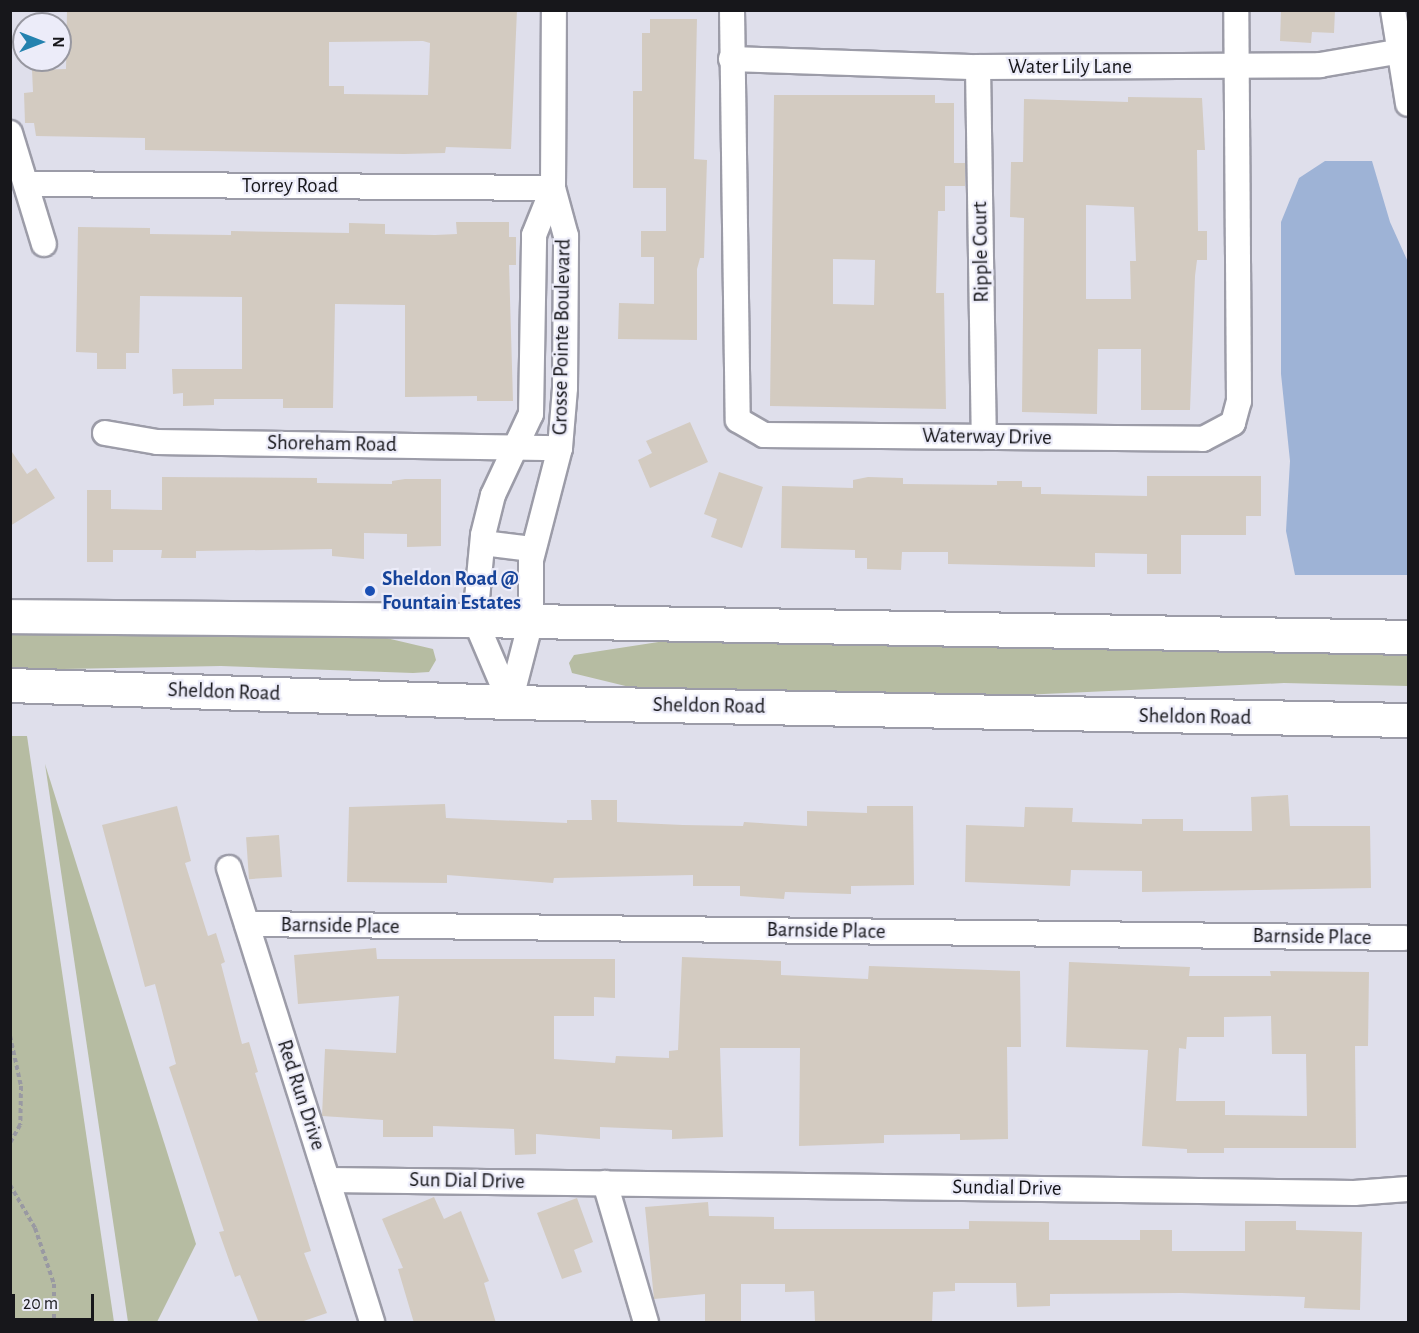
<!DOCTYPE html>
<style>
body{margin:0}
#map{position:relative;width:1419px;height:1333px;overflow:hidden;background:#dfdfeb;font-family:"Alegreya Sans",sans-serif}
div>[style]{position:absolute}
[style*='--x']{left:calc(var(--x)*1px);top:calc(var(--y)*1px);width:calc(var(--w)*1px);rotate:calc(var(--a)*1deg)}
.green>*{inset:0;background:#b6bca2}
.water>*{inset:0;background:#9eb3d6}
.building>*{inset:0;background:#d3cbc1;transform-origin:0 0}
.path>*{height:4px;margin-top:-2px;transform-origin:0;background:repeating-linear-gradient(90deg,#9999a2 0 4.5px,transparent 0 7.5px)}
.roads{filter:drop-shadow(2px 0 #9c9ca8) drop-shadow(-2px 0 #9c9ca8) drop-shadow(0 2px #9c9ca8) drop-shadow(0 -2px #9c9ca8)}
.street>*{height:24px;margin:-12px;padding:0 12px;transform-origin:12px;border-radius:12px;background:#fff}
.secondary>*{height:33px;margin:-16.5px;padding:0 16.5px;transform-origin:16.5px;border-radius:16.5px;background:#fff}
.dots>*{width:16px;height:16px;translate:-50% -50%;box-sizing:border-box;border:3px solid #ececf9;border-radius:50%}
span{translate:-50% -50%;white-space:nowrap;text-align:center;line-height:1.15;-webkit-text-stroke:4.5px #ececf9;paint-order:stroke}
.street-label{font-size:21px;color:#17171b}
.transit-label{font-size:21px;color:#164399;font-weight:700}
.left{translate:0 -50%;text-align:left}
.frame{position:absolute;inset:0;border:12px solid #17171b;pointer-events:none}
.north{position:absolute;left:12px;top:12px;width:60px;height:60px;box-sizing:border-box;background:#ececf9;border:2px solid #9797a0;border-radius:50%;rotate:90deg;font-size:16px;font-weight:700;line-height:24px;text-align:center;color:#17171b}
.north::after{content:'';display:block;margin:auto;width:21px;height:27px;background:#2482af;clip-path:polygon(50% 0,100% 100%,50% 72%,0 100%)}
.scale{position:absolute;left:12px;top:1294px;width:82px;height:27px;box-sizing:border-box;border:3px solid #17171b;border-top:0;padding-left:8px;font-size:18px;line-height:21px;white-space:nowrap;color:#17171b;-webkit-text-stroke:4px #ececf9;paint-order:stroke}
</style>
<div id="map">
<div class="green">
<i style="clip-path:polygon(11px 629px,382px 637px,433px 649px,436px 660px,429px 672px,413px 673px,221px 666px,11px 670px)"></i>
<i style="clip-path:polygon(665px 641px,1408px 651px,1408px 686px,1284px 683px,1022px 695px,642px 690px,572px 673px,569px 663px,574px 655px)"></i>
<i style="clip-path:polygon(11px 736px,27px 736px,114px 1322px,11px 1322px)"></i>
<i style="clip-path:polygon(45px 764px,196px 1244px,157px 1322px,128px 1322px)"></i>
</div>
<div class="water">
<i style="clip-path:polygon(1325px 161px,1372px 161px,1390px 222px,1408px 262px,1408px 575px,1295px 575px,1286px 531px,1290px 461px,1281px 374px,1281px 222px,1299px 178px)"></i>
</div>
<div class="building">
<i style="clip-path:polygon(evenodd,67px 10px,517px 10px,511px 149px,446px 147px,445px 153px,404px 154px,145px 150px,145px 138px,36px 136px,34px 123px,25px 123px,24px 93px,33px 92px,32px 70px,66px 69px,67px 10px,423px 41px,430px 43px,428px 95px,344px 94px,344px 86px,329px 86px,329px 42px,423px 41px)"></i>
<i style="clip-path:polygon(1281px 10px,1335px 10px,1334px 33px,1312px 32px,1311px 43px,1280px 41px)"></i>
<i style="clip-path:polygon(650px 19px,697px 19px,694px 159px,707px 160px,704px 258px,700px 258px,697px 269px,697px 340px,618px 339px,619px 303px,654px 304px,654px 257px,641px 257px,641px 231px,666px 231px,666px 188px,633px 188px,633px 91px,642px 91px,642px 33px,650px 33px)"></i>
<i style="clip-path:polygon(evenodd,774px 95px,935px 95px,935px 103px,954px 103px,954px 163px,965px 163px,965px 186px,945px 186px,945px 211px,938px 211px,936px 293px,944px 293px,946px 409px,770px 406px,774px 95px,833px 259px,875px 260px,874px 305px,833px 304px,833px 259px)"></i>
<i style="clip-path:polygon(evenodd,1128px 97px,1202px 98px,1205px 150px,1197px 150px,1198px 231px,1207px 231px,1207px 260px,1197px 260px,1195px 276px,1190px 410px,1141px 410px,1141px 349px,1098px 349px,1097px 414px,1022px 412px,1024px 218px,1010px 217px,1011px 162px,1023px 162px,1024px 99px,1128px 102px,1128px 97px,1086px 205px,1134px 207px,1136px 261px,1130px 261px,1131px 299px,1086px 299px,1086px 205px)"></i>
<i style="clip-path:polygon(456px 222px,509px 222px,509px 237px,516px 237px,516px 265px,509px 265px,513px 401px,477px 401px,477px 396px,405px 397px,405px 305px,335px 304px,333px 408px,283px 408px,283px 399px,214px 399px,214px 405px,183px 406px,183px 393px,173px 394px,172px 369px,242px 369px,242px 297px,140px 296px,139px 353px,126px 353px,126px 369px,97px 369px,97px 353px,76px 352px,78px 227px,150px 228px,150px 234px,231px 235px,231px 231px,349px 233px,349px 223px,385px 224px,385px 234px,435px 235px,457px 234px)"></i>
<i style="clip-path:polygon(690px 422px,708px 462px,650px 488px,638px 460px,652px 453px,646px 441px)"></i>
<i style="clip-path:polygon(10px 449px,27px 474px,36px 468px,55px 498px,10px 526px)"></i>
<i style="clip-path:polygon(719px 472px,763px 487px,742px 548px,711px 537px,717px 519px,704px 514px)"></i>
<i style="clip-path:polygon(1147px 476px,1261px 476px,1261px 516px,1246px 516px,1246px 535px,1181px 535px,1181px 574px,1147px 574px,1147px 554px,1095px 553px,1095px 567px,948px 564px,948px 552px,902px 552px,901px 570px,867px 569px,867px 558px,855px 558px,855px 550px,781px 548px,782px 486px,853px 488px,853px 480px,868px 477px,903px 478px,903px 484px,997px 485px,997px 481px,1022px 481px,1022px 487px,1041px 487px,1041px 494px,1147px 496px)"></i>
<i style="clip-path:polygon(162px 477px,317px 478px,317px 483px,392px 484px,392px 481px,405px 479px,441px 479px,441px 546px,407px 547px,407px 534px,364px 533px,364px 559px,332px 556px,332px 549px,196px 551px,196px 558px,161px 558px,162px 550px,113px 550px,113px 562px,87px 562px,87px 490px,111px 490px,111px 509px,162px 510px)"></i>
<i style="clip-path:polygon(1288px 795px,1290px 826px,1370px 826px,1371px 888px,1142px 892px,1142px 871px,1071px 870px,1070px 886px,965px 882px,966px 825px,1024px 827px,1025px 807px,1073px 808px,1072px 822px,1142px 824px,1142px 819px,1183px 819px,1183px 831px,1252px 831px,1251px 797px)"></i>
<i style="clip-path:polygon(591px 800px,617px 800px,617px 822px,683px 825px,743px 826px,744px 822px,807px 826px,807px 811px,867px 813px,867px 806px,913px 806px,914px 885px,851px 886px,851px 894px,785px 892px,784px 899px,740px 896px,740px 886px,693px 886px,693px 875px,554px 878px,553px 883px,447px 875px,447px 883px,347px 882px,349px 807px,445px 804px,446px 818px,567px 823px,567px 820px,592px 820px)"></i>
<i style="clip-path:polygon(177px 806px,191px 861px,185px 863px,208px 936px,216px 933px,225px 962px,221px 964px,242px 1044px,249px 1042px,258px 1072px,255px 1073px,311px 1251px,304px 1253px,327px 1313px,298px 1323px,259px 1323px,240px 1275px,235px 1277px,219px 1232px,224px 1231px,169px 1067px,176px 1064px,155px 984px,145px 987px,102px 825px)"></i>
<i style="left:279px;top:835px;width:42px;height:33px;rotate:86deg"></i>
<i style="clip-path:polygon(376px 948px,377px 959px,615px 959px,615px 998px,594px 997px,594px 1016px,554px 1016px,554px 1059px,615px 1063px,616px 1056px,669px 1058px,669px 1051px,678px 1050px,682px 957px,781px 961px,781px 975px,868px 979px,869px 966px,1020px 971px,1021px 1047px,1007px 1047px,1008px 1139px,960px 1140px,960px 1134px,884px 1135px,884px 1143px,799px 1146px,800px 1048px,720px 1048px,723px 1137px,672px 1139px,672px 1130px,600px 1127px,600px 1139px,536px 1134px,536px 1154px,515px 1155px,514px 1129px,433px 1126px,433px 1137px,383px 1137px,383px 1120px,322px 1116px,325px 1049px,396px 1053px,399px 996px,298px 1004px,294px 955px)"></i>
<i style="clip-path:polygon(evenodd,1069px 962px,1190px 967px,1189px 976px,1271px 976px,1270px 971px,1369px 972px,1368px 1046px,1355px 1046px,1356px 1148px,1224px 1148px,1224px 1153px,1187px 1153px,1187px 1149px,1142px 1146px,1148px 1050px,1066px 1047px,1069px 962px,1271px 1016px,1272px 1054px,1306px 1054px,1307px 1116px,1225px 1115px,1225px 1101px,1176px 1101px,1179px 1048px,1186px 1049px,1187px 1037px,1224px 1037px,1224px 1017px,1271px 1016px)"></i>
<i style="clip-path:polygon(434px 1197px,444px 1219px,461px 1211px,489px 1281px,484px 1283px,496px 1323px,414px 1323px,398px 1269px,403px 1268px,382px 1219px)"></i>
<i style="clip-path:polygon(577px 1198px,593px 1242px,574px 1250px,582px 1272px,562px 1279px,537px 1213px)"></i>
<i style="clip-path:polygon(708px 1202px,709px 1216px,774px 1217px,774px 1229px,969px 1229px,969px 1221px,1049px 1222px,1049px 1240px,1140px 1240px,1140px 1230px,1172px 1230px,1172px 1251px,1245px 1251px,1245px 1221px,1296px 1221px,1296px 1230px,1362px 1232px,1360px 1310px,1304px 1308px,1305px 1297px,1182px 1293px,1050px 1294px,1050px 1306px,1017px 1307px,1016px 1283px,955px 1283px,955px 1291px,933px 1292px,932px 1323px,815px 1323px,814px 1291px,785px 1292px,785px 1284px,741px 1284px,741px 1323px,705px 1323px,705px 1294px,654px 1299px,645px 1207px)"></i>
</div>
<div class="path">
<i style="--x:10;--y:1036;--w:51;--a:77.6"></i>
<i style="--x:21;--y:1086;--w:39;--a:91"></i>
<i style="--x:20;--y:1125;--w:21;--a:119"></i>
<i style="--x:10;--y:1185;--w:50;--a:59.8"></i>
<i style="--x:35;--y:1228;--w:59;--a:71.3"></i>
<i style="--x:54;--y:1284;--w:38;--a:90"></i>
</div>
<div class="roads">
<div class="street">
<i style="--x:732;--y:10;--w:410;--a:89.2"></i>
<i style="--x:738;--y:420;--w:30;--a:30"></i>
<i style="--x:764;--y:435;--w:439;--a:0.5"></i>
<i style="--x:1203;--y:439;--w:34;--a:-28"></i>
<i style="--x:1233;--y:423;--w:23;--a:-75"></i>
<i style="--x:1239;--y:401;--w:391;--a:-90.4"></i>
<i style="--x:1393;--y:10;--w:95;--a:80.9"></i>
<i style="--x:731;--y:59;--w:247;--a:1.9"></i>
<i style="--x:978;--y:67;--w:342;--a:-0.3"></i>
<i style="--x:1320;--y:65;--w:89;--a:-9.7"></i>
<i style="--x:978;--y:67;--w:370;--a:89.1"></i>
<i style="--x:10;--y:133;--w:116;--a:73"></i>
<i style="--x:26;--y:184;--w:527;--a:0.43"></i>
<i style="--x:105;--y:433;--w:53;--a:9.8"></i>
<i style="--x:157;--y:442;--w:403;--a:0.9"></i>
<i style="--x:483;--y:543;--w:49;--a:7"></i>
<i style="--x:510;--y:702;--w:84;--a:-75.5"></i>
<i style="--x:531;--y:621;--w:61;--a:-90"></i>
<i style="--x:531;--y:560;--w:116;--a:-75.5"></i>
<i style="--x:560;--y:448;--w:60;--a:-85.2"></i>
<i style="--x:565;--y:388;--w:152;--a:-89.6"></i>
<i style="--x:566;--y:236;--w:50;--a:-105.2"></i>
<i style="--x:553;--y:188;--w:178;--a:-89.7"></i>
<i style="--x:510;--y:702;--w:89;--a:-113.1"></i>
<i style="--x:475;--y:620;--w:85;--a:-84.6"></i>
<i style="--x:483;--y:535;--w:41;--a:-76"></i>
<i style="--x:493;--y:495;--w:89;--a:-64.9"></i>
<i style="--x:531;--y:414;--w:179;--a:-89"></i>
<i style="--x:534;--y:235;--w:51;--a:-68"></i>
<i style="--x:229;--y:868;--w:476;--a:72.5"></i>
<i style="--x:247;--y:924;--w:1157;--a:0.69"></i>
<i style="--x:328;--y:1180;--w:1026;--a:0.73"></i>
<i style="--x:1354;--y:1193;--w:54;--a:-4.2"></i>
<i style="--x:605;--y:1183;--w:145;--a:73.6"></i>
</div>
<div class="secondary">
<i style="--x:10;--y:616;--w:465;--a:0.5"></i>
<i style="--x:475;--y:620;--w:933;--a:1.04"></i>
<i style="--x:10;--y:685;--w:500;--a:1.95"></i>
<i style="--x:510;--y:702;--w:898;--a:1.15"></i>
</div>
</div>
<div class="dots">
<i style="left:370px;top:591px;background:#1a4fb4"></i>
</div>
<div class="street-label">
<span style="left:1070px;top:67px">Water Lily Lane</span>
<span style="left:290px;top:186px">Torrey Road</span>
<span style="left:981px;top:252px;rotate:-91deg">Ripple Court</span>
<span style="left:562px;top:337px;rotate:-89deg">Grosse Pointe Boulevard</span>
<span style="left:987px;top:437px;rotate:1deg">Waterway Drive</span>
<span style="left:332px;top:444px;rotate:1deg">Shoreham Road</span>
<span style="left:224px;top:692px;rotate:2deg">Sheldon Road</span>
<span style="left:709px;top:706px;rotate:1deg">Sheldon Road</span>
<span style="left:1195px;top:717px;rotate:1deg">Sheldon Road</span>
<span style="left:340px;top:926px;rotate:1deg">Barnside Place</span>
<span style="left:826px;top:931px;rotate:1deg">Barnside Place</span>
<span style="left:1312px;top:937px;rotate:1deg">Barnside Place</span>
<span style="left:301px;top:1095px;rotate:72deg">Red Run Drive</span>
<span style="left:467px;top:1181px;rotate:1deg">Sun Dial Drive</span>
<span style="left:1007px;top:1188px;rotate:1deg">Sundial Drive</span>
</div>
<div class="transit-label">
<span class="left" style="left:382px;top:591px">Sheldon Road @<br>Fountain Estates</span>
</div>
<div class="frame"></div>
<div class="north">N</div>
<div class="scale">20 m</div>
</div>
